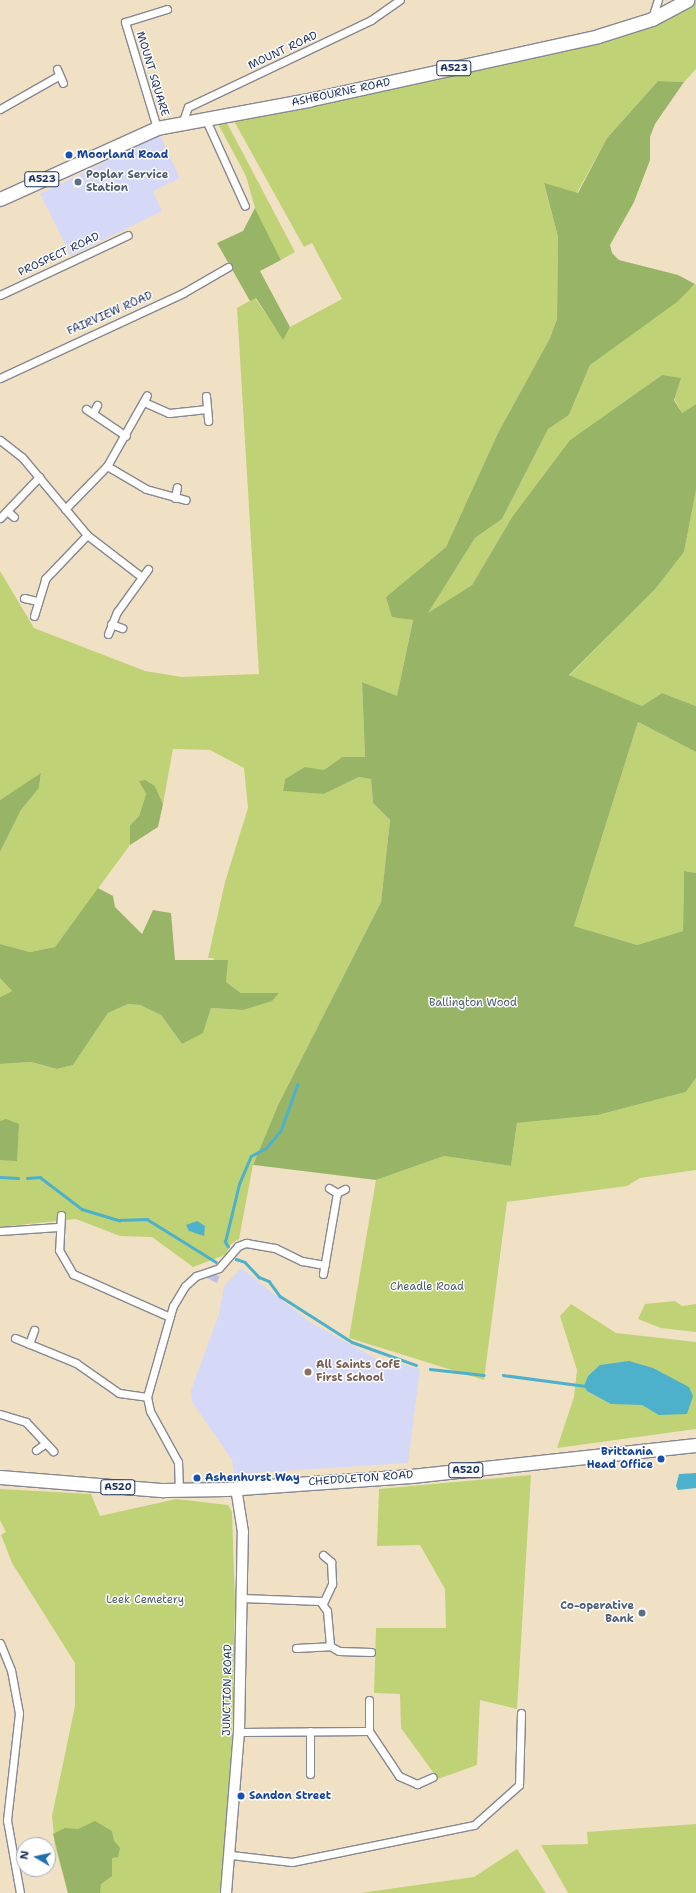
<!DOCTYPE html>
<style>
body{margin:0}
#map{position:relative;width:696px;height:1893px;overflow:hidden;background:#f1e1c4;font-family:"Shantell Sans",sans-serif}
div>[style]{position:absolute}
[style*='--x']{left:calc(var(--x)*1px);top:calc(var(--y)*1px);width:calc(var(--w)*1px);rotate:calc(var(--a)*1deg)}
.built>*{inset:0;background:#d6d8f8}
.industrial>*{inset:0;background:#bec3dd}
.green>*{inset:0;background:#c0d276}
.forest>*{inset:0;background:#98b467}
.water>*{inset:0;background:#4db1cc}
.stream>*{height:2.5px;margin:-1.25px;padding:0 1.25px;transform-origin:1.25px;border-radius:1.25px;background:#4db1cc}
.roads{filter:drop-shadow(1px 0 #868891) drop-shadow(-1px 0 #868891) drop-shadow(0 1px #868891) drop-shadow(0 -1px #868891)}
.street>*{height:7px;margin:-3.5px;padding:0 3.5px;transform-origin:3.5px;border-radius:3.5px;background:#fff}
.secondary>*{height:10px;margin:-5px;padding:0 5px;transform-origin:5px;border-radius:5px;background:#fff}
.highway>*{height:13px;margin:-6.5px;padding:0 6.5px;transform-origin:6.5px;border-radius:6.5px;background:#fff}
.dots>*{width:11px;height:11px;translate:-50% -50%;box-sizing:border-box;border:2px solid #fff;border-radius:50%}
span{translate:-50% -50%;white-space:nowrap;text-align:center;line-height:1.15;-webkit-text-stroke:3px #fff;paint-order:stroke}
.shield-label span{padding:1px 3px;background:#fff;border:1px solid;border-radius:3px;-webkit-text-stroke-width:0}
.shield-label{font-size:10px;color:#1b2f5e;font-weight:700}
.street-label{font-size:11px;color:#1b2f5e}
.transit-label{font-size:11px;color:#164399;font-weight:700}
.left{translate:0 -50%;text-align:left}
.right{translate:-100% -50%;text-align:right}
.service-label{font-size:11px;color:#4e5e75;font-weight:700}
.park-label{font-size:11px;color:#4d6065}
.education-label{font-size:11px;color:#785e54;font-weight:700}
.north{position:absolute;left:16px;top:1837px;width:40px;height:40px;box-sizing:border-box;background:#fff;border:1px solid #a4acbf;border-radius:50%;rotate:279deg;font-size:11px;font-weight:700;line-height:16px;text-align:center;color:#1b2f5e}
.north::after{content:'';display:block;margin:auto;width:14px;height:18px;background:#1f6fb2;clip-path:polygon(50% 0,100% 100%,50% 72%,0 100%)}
</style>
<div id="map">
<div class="built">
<i style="clip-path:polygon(160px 135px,180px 178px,153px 191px,162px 211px,71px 256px,40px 194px)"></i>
<i style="clip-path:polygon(241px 1268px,310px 1322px,375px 1358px,420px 1369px,408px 1463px,234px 1474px,232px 1460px,192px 1402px,191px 1390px,219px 1314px,224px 1286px)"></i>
</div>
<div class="industrial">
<i style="clip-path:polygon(216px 1275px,220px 1276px,217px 1283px,203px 1276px)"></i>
</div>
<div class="green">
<i style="clip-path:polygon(696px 1px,696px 69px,684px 82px,658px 81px,607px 138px,577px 193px,544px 184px,558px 237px,557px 319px,550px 338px,498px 433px,446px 547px,386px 597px,413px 619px,397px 697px,362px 682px,365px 757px,342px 757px,324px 770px,305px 768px,285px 779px,283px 791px,324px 794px,359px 777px,371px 779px,373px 803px,390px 820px,381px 902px,278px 1105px,253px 1165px,239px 1239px,231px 1244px,225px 1255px,193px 1267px,152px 1237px,120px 1236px,76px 1219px,0 1227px,0 1064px,31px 1062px,57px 1069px,73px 1065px,108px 1013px,128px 1004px,140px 1005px,161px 1015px,182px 1044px,203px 1032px,211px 1008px,243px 1010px,279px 993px,241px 993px,226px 982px,213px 958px,208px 958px,225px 882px,248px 808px,244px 768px,210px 750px,173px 749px,163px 804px,155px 786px,140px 781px,146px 794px,139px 816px,130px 825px,130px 845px,55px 947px,30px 952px,0 944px,0 852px,21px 810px,39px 788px,41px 774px,0 800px,0 571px,34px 628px,145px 671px,182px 677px,259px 674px,237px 308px,255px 298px,283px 339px,290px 327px,342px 299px,312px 243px,304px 247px,234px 121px,608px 41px,653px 25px)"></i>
<i style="clip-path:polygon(227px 123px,295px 252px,281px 260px,255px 208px,246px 176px,218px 124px)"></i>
<i style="clip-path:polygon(696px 284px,696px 404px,682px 413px,662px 375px,570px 440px,512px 517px,472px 585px,427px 614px,475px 538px,502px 519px,548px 428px,569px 415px,590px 365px)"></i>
<i style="clip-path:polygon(696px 490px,696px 706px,662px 693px,642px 706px,569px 676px,654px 589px,684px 552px)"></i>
<i style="clip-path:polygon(638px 722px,696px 752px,696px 873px,684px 871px,683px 931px,637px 945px,574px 926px)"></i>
<i style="clip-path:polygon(0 978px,12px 991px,0 997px)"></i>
<i style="clip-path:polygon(696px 1078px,696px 1170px,640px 1178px,627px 1186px,507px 1202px,484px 1380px,349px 1338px,376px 1180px,444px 1156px,511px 1166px,517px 1123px,598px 1115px,686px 1092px)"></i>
<i style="clip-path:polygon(675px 1301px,682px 1306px,696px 1304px,696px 1332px,661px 1328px,638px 1319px,645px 1304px)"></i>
<i style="clip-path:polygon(571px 1304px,616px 1333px,696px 1342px,696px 1429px,557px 1448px,574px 1397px,577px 1370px,560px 1316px)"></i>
<i style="clip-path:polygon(531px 1475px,517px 1709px,480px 1700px,477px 1765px,438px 1779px,401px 1728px,400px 1694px,374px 1693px,376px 1628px,446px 1628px,445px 1589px,420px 1545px,377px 1546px,379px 1489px)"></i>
<i style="clip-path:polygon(0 1489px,91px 1494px,100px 1516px,176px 1499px,228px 1505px,232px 1512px,235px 1604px,231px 1789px,220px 1893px,68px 1893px,55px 1846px,52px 1816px,75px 1706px,75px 1663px,12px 1563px,1px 1535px,6px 1532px,0 1520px)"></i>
<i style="clip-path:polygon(696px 1824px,696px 1893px,568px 1893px,541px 1845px,588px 1844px,587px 1832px)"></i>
<i style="clip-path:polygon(517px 1849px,546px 1893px,360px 1893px,474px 1877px)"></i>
</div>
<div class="forest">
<i style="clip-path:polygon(658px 81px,684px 82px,655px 124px,650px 137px,650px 160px,634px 202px,610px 245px,612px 253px,619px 260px,678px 275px,695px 284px,677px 302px,590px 365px,569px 415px,548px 429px,502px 519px,475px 538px,428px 613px,472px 585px,512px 517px,570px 440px,662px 375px,681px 378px,674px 400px,682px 413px,696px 404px,696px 490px,684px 552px,655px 589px,569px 675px,642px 706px,662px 693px,696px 706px,696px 752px,638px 722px,574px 926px,637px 945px,683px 931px,684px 871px,696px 873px,696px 1078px,686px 1092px,598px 1115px,517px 1123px,511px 1166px,444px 1156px,376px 1180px,253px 1165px,278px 1105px,381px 902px,390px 820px,373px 803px,371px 779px,359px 777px,324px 794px,283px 791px,285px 779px,305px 767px,324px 770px,342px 757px,365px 757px,362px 682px,397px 696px,413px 620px,392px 617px,386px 597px,446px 547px,498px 433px,550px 338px,557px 319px,558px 237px,544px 183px,578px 193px,607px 138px)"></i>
<i style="clip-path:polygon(255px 208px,281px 260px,260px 271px,290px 327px,283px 340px,256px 298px,250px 301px,217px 243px,243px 231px)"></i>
<i style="clip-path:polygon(41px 773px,39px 788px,21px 810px,0 852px,0 800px)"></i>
<i style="clip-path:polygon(145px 780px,155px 786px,163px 804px,158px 827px,130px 845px,130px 825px,139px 816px,146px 794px,139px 781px)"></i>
<i style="clip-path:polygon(98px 888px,113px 896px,115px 907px,142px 934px,153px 910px,171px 913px,175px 960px,228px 960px,226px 982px,241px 993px,279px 993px,272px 1001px,243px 1010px,211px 1008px,203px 1033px,182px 1044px,161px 1015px,140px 1005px,128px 1004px,108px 1013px,73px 1065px,57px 1069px,31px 1062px,0 1064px,0 997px,12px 991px,0 978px,0 944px,30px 952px,55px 947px)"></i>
<i style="clip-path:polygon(6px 1119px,19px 1124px,17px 1161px,0 1160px,0 1121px)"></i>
<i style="clip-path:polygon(95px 1821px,112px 1831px,114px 1841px,120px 1848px,118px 1857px,112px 1858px,112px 1876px,101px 1884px,100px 1893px,68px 1893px,53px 1834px,65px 1828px,78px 1829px)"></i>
</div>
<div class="water">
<i style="clip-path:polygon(197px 1221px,205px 1226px,204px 1236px,189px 1231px,186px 1225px)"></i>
<i style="clip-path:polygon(629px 1361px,653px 1368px,689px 1387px,693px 1396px,687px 1414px,659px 1415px,642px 1405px,611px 1404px,587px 1391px,584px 1386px,588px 1376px,600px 1365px)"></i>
<i style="clip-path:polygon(696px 1473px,696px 1488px,678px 1490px,676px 1486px,679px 1474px)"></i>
</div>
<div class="stream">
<i style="--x:0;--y:1177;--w:18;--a:3"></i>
<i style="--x:27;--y:1178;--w:13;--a:-4"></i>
<i style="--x:40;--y:1177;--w:53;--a:37.3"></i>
<i style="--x:82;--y:1209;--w:39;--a:17"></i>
<i style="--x:119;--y:1220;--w:28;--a:-2"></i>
<i style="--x:147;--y:1219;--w:81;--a:31.9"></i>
<i style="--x:228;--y:1247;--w:6;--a:-121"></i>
<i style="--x:225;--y:1242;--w:60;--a:-76.4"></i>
<i style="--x:239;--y:1184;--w:30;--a:-67"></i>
<i style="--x:251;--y:1156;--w:17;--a:-28"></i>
<i style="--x:266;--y:1148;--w:23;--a:-50"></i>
<i style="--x:281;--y:1130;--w:48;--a:-70.4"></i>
<i style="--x:236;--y:1259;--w:9;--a:18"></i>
<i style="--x:245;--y:1262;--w:21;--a:47"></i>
<i style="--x:259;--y:1277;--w:11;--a:22"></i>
<i style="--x:269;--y:1281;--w:19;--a:54"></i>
<i style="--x:280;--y:1296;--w:85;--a:32.6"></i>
<i style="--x:352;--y:1342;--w:68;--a:19.8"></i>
<i style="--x:430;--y:1369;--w:54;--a:6.3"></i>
<i style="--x:503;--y:1375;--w:85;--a:7.5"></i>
</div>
<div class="roads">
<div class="street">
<i style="--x:652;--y:18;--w:19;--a:-72"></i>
<i style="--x:57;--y:69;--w:15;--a:67"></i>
<i style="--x:0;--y:109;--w:67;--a:-29.6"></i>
<i style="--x:206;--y:120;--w:94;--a:65.6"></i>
<i style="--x:182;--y:124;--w:18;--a:-71"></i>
<i style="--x:188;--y:107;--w:203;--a:-25.4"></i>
<i style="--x:371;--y:20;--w:35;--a:-35"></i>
<i style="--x:157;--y:128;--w:111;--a:-106.8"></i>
<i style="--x:125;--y:22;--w:44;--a:-17.2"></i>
<i style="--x:0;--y:295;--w:141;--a:-25.1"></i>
<i style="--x:0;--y:378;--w:202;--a:-24.9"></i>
<i style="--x:183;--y:293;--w:52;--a:-30"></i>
<i style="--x:206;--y:396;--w:25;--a:85"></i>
<i style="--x:144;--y:402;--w:27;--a:24"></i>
<i style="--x:169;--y:413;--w:38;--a:-6"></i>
<i style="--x:86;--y:409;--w:48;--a:34"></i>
<i style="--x:93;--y:413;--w:9;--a:-63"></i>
<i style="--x:0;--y:440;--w:28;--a:38"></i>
<i style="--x:22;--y:457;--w:102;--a:50.2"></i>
<i style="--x:87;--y:535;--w:69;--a:37.4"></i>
<i style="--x:107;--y:466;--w:45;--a:30.5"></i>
<i style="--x:146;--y:489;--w:41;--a:15.4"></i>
<i style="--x:175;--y:498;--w:11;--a:-80"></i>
<i style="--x:65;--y:509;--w:60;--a:-45.7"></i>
<i style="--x:107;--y:466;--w:81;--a:-60.6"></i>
<i style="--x:7;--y:511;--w:9;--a:41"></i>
<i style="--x:0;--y:518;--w:57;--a:-46.4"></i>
<i style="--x:24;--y:598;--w:13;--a:13"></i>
<i style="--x:34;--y:616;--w:39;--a:-73"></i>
<i style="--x:45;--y:579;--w:61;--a:-46.3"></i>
<i style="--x:111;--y:624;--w:12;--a:20"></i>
<i style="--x:108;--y:634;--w:24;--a:-68"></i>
<i style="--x:117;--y:612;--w:53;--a:-54.2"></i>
<i style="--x:329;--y:1188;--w:9;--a:32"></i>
<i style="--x:337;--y:1193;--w:9;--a:-27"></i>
<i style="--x:61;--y:1215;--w:35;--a:93"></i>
<i style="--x:59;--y:1250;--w:28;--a:60"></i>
<i style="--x:73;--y:1274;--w:106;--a:23.9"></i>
<i style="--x:0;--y:1231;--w:58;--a:-3.9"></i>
<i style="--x:323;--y:1274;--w:82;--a:-80.2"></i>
<i style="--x:15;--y:1338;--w:66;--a:22.3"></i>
<i style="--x:76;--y:1363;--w:52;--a:34.9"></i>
<i style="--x:119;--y:1393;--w:28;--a:8"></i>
<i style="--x:29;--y:1344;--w:15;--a:-70"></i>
<i style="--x:0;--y:1414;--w:27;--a:17"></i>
<i style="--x:26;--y:1422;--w:40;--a:47"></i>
<i style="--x:36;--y:1450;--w:12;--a:-35"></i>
<i style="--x:179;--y:1490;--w:28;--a:-92"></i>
<i style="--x:178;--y:1462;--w:58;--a:-118.8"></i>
<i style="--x:150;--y:1411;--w:14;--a:-102"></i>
<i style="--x:147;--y:1397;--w:95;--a:-74.1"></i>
<i style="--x:173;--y:1306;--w:23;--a:-59"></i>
<i style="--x:185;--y:1286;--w:15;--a:-42"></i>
<i style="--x:196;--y:1276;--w:24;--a:-19"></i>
<i style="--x:219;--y:1268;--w:29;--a:-49"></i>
<i style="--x:238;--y:1246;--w:9;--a:-21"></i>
<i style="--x:246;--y:1243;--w:29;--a:10"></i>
<i style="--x:275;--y:1248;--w:30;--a:26"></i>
<i style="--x:302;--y:1261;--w:23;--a:10"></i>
<i style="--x:323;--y:1555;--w:11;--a:41"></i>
<i style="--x:331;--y:1562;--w:22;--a:87"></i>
<i style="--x:332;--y:1584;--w:21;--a:115"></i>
<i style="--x:242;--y:1598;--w:78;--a:2.2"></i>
<i style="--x:320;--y:1601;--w:12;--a:55"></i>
<i style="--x:327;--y:1611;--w:35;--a:85"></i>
<i style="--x:330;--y:1646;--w:10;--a:29"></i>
<i style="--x:339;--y:1651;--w:32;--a:2"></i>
<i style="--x:0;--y:1643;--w:29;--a:68"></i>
<i style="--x:11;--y:1670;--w:44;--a:79.5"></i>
<i style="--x:19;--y:1713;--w:108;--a:96.4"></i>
<i style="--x:7;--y:1820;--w:74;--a:79.9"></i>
<i style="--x:296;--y:1648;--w:34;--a:-3"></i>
<i style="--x:369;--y:1700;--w:31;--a:90"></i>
<i style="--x:369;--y:1731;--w:54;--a:56.3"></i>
<i style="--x:399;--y:1776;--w:20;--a:24"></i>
<i style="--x:417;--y:1784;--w:17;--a:-24"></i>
<i style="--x:310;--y:1731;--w:43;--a:90"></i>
<i style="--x:239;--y:1732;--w:130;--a:-0.4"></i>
<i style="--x:231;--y:1855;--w:61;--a:6.5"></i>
<i style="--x:292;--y:1862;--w:186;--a:-11.5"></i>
<i style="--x:474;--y:1825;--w:60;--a:-41.6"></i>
<i style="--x:519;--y:1785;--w:72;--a:-88.4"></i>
</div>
<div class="secondary">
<i style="--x:226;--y:1893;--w:162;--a:-85.4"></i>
<i style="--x:239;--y:1732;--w:200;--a:-88.9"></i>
<i style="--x:243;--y:1532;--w:45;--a:-99"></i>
</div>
<div class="highway">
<i style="--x:0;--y:199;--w:172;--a:-24.3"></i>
<i style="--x:157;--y:128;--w:154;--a:-10.5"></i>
<i style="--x:308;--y:100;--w:297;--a:-12.4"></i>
<i style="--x:598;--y:36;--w:57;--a:-17.5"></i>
<i style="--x:652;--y:19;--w:40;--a:-28"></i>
<i style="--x:0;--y:1477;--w:164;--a:4.6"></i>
<i style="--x:163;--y:1490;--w:63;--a:-0.9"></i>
<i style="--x:226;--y:1489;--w:185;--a:-4"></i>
<i style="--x:411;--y:1476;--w:287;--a:-6.2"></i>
</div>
</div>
<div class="dots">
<i style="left:69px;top:155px;background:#1a4fb4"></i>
<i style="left:78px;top:182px;background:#5c6f8a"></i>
<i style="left:308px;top:1372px;background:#8d6e63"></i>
<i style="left:661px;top:1459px;background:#1a4fb4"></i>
<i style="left:197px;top:1478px;background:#1a4fb4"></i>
<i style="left:642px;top:1613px;background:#5c6f8a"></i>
<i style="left:241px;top:1796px;background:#1a4fb4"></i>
</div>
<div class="shield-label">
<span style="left:454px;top:68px">A523</span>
<span style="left:42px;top:179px">A523</span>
<span style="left:466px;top:1470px">A520</span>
<span style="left:118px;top:1487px">A520</span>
</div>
<div class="street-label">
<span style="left:283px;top:51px;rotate:-25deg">MOUNT ROAD</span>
<span style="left:152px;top:74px;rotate:73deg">MOUNT SQUARE</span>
<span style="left:341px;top:93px;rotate:-12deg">ASHBOURNE ROAD</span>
<span style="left:59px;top:255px;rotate:-25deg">PROSPECT ROAD</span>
<span style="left:110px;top:314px;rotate:-24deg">FAIRVIEW ROAD</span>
<span style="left:361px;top:1479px;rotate:-4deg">CHEDDLETON ROAD</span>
<span style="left:228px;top:1690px;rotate:-89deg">JUNCTION ROAD</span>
</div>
<div class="transit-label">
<span class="left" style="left:77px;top:155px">Moorland Road</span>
<span class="right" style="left:653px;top:1459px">Brittania<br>Head Office</span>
<span class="left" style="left:205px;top:1478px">Ashenhurst Way</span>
<span class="left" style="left:249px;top:1796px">Sandon Street</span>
</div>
<div class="service-label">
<span class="left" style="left:86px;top:182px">Poplar Service<br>Station</span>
<span class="right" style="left:634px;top:1613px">Co-operative<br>Bank</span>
</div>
<div class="park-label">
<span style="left:473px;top:1003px">Ballington Wood</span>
<span style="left:427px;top:1287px">Cheadle Road</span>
<span style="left:145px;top:1600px">Leek Cemetery</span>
</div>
<div class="education-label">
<span class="left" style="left:316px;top:1372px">All Saints CofE<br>First School</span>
</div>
<div class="north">N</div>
</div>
